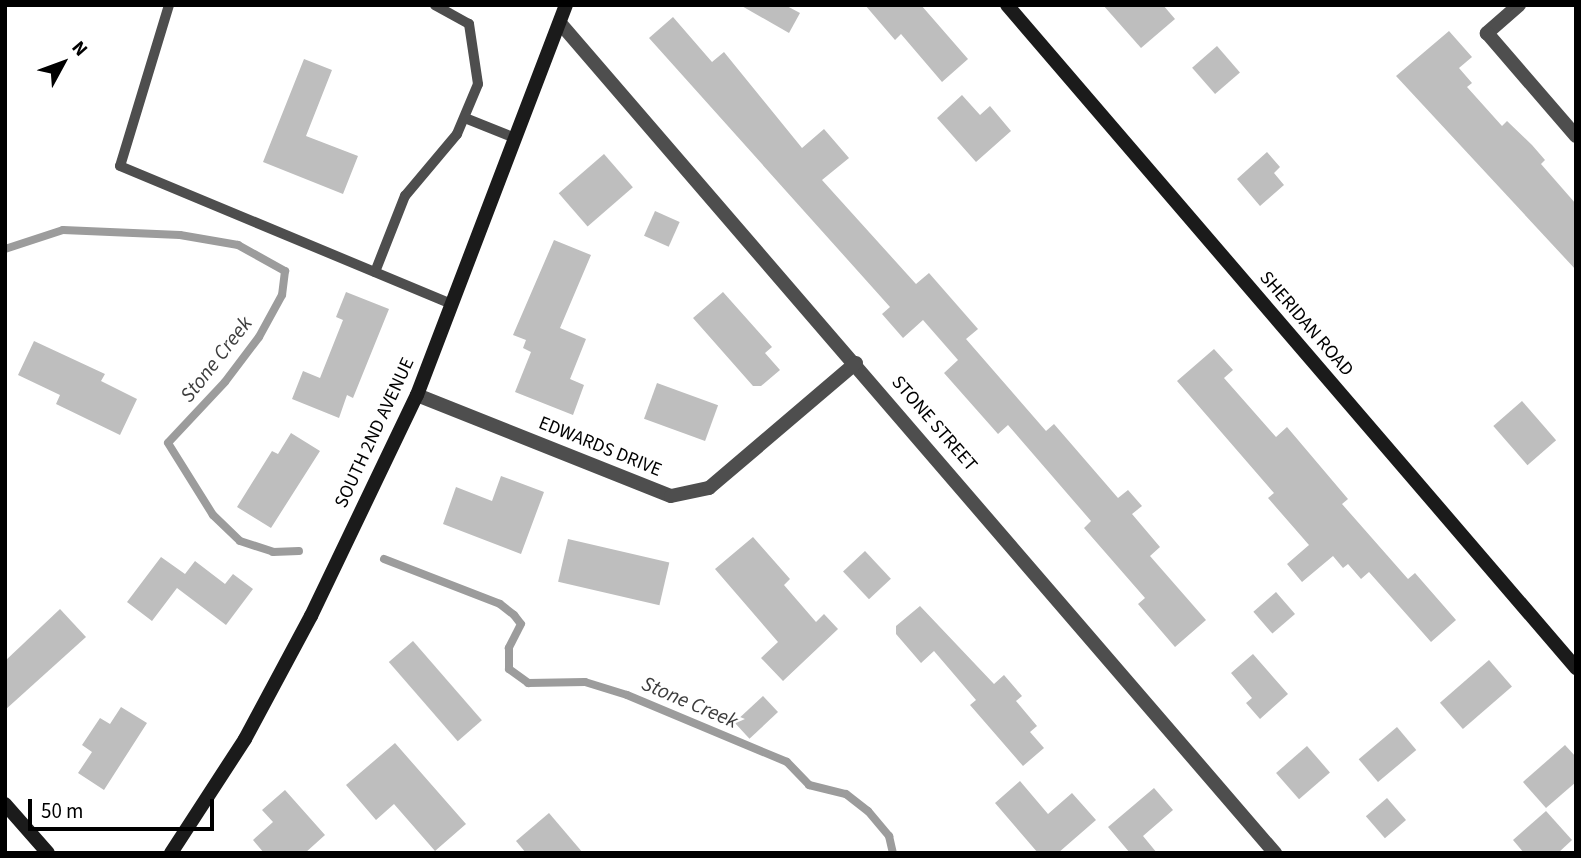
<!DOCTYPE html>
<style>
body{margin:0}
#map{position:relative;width:1581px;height:858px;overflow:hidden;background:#fff;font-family:"Source Sans 3",sans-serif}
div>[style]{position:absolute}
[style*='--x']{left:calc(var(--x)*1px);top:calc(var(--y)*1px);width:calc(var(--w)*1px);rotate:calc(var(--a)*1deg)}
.stream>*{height:8px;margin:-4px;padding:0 4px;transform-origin:4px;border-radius:4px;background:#9c9c9c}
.building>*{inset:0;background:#bebebe;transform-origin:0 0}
.lane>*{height:10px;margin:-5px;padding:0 5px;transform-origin:5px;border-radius:5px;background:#4e4e4e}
.street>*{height:14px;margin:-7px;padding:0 7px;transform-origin:7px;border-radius:7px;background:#4e4e4e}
.secondary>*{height:14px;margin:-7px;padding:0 7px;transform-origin:7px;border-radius:7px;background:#1b1b1b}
span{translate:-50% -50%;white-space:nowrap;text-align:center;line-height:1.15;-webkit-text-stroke:5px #fff;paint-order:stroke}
.street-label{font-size:19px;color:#000}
.water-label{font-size:21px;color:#3d3d3d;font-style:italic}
.frame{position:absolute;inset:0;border:7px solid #000;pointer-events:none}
.north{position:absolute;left:28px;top:28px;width:70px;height:70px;-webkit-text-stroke:5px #fff;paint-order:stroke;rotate:49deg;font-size:19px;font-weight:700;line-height:28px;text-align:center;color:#000}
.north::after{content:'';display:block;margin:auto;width:24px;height:32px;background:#000;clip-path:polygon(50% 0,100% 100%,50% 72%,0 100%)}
.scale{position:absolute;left:28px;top:799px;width:186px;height:32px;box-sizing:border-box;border:4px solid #000;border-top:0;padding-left:9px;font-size:21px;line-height:24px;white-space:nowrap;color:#000;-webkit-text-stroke:5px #fff;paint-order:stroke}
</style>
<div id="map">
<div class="stream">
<i style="--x:5;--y:249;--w:61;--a:-18.1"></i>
<i style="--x:63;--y:230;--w:117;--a:2.4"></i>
<i style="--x:180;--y:235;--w:59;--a:9.8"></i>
<i style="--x:238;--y:245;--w:54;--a:29"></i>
<i style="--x:285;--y:271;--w:24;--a:97"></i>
<i style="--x:282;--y:295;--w:48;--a:118.7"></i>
<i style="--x:259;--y:337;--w:56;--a:127.1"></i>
<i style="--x:225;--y:382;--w:83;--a:133.1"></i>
<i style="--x:168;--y:443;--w:85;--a:58"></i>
<i style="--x:213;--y:515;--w:37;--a:44"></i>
<i style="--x:240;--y:541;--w:35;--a:18"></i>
<i style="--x:273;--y:552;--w:26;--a:-2"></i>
<i style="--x:384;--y:559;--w:124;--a:21.2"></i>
<i style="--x:500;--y:604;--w:18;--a:38"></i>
<i style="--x:514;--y:615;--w:11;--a:52"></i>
<i style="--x:521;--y:624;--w:27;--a:117"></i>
<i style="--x:509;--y:648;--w:21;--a:90"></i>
<i style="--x:509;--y:669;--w:24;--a:36"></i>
<i style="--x:528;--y:683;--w:57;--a:-1"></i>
<i style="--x:585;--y:682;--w:44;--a:17.2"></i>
<i style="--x:627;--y:695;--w:173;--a:22.7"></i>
<i style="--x:787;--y:762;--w:32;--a:46"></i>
<i style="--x:809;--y:785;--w:38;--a:14"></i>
<i style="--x:846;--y:794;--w:28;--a:38"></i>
<i style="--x:868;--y:811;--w:33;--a:50"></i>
<i style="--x:889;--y:836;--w:17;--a:77"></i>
</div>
<div class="building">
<i style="clip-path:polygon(740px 5px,785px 5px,800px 13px,789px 33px)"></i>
<i style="clip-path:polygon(865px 5px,921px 5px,968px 59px,942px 82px,901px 34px,895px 40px)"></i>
<i style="clip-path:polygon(1103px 5px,1163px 5px,1175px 19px,1141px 48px)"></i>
<i style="clip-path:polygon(673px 17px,712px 62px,724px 52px,802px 148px,824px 129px,849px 158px,822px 180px,916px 284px,929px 273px,978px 329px,966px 339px,1046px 431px,1054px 424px,1118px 498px,1128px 490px,1142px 506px,1132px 514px,1160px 547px,1150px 556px,1206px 620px,1175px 647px,1138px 604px,1145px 598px,1084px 528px,1091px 521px,1008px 425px,998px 434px,944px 373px,958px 360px,923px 320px,903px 338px,882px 314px,890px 307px,649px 38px)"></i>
<i style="clip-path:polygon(1449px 31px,1472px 57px,1459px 68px,1472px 83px,1467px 87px,1502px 126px,1507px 121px,1532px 145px,1545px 160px,1541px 164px,1576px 204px,1576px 270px,1396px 76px)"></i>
<i style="left:1217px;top:46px;width:35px;height:33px;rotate:49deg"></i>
<i style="clip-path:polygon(304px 59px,332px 70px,306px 136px,358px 156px,343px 194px,263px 162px)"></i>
<i style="clip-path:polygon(962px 95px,980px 115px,990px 106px,1011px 131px,976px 162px,937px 118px)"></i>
<i style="clip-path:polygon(1267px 152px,1280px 167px,1274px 173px,1284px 185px,1260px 206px,1237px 179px)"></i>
<i style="left:604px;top:154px;width:44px;height:60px;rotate:49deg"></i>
<i style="left:655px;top:211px;width:27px;height:27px;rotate:24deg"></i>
<i style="clip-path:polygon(554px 240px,591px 255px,560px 328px,586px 339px,570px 379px,584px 385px,573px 415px,515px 392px,531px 352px,523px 348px,526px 340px,513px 335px)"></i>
<i style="clip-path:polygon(346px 292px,389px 309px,353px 398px,347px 395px,339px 418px,292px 399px,303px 371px,320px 378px,343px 320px,336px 317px)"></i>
<i style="clip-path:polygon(723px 292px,772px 347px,765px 353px,780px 370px,761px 386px,753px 386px,693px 318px)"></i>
<i style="clip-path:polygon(34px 341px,105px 374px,101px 381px,137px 399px,120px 435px,56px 404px,60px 395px,18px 375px)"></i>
<i style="clip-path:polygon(1214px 349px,1233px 370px,1224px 378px,1276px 437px,1287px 427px,1348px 499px,1342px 504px,1408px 579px,1415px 573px,1456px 620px,1431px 642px,1369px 572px,1361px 579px,1348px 564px,1343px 568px,1333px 556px,1302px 582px,1287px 564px,1309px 545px,1268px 498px,1274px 493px,1177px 381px)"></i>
<i style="left:657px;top:383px;width:65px;height:38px;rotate:20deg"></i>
<i style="left:1522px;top:401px;width:52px;height:38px;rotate:49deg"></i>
<i style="clip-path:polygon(291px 433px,320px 451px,271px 528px,237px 507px,272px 451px,278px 454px)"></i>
<i style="clip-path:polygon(501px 476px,544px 492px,521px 554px,443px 524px,456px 487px,492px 501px)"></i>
<i style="clip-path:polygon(753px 537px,790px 579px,784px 585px,816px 622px,824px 614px,838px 629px,783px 681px,761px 658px,778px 642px,715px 569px)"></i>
<i style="left:568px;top:539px;width:104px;height:44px;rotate:13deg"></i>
<i style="left:865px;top:551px;width:38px;height:30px;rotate:47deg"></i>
<i style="clip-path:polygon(161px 557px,185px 574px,195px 561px,225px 584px,233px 574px,253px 589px,226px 625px,177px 588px,152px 621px,127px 602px)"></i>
<i style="left:1276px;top:592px;width:29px;height:30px;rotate:49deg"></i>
<i style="clip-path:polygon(920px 606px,994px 684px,1004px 675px,1022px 696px,1016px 701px,1037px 726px,1030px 732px,1044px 748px,1023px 766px,970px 705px,976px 700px,934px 651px,921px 663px,896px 634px,896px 626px)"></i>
<i style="clip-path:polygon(60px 609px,86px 637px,5px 710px,5px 661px)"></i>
<i style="left:413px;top:641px;width:105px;height:32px;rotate:49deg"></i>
<i style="clip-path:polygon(1253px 654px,1288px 694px,1260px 719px,1246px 703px,1252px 698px,1231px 673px)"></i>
<i style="left:1489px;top:660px;width:35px;height:65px;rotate:49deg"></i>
<i style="left:763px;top:696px;width:22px;height:39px;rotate:47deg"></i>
<i style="clip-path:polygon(121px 707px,147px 723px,104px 790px,78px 773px,92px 752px,82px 745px,100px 718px,110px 724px)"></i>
<i style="left:1397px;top:727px;width:30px;height:50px;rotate:50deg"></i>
<i style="clip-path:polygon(395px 743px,466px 824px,435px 851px,394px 804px,376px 820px,346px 785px)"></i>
<i style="clip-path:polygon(1565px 745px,1576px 757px,1576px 782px,1546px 808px,1523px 782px)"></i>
<i style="left:1307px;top:746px;width:35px;height:41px;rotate:49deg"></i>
<i style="clip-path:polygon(1020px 781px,1048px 814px,1072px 793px,1096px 820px,1058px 853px,1038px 853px,995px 803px)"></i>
<i style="clip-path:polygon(1154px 788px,1173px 810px,1143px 836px,1157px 853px,1130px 853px,1108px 827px)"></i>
<i style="clip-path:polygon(285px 790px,325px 835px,305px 853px,264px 853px,253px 840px,273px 822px,262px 810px)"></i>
<i style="left:1387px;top:798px;width:29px;height:28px;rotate:49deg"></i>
<i style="clip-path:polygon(1546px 811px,1572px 840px,1558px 853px,1524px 853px,1513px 840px)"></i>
<i style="clip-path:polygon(549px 813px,583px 853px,526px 853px,516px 841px)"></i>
</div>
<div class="lane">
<i style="--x:169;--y:5;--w:168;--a:106.9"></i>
<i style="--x:120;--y:166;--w:360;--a:22.6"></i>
<i style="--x:465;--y:118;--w:54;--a:21.8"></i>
<i style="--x:375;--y:272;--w:82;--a:-68.5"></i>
<i style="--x:405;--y:196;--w:81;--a:-50"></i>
<i style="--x:457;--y:134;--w:54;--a:-67.2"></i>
<i style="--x:478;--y:84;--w:61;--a:-98.5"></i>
<i style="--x:469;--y:24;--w:39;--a:-151"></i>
</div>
<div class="street">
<i style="--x:1519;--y:5;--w:43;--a:138.8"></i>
<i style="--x:1487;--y:33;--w:136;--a:49.2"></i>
<i style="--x:560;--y:23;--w:1096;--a:49.26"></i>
<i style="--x:417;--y:395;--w:273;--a:21.7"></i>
<i style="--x:671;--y:496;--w:39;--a:-12"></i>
<i style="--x:709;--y:488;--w:193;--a:-40.4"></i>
</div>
<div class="secondary">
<i style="--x:1007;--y:5;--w:874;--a:49.36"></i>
<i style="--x:5;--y:804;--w:65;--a:48.7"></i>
<i style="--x:171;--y:853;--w:136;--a:-57"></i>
<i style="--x:245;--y:739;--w:140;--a:-61.8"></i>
<i style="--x:311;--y:616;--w:245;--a:-64.4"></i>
<i style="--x:417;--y:395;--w:417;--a:-69.1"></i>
</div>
<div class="street-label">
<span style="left:1306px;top:324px;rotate:49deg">SHERIDAN ROAD</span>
<span style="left:934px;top:424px;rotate:49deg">STONE STREET</span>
<span style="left:375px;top:433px;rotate:-65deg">SOUTH 2ND AVENUE</span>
<span style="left:600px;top:447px;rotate:22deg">EDWARDS DRIVE</span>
</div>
<div class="water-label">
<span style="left:216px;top:359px;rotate:-52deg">Stone Creek</span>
<span style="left:690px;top:702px;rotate:23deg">Stone Creek</span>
</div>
<div class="frame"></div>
<div class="north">N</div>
<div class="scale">50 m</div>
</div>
